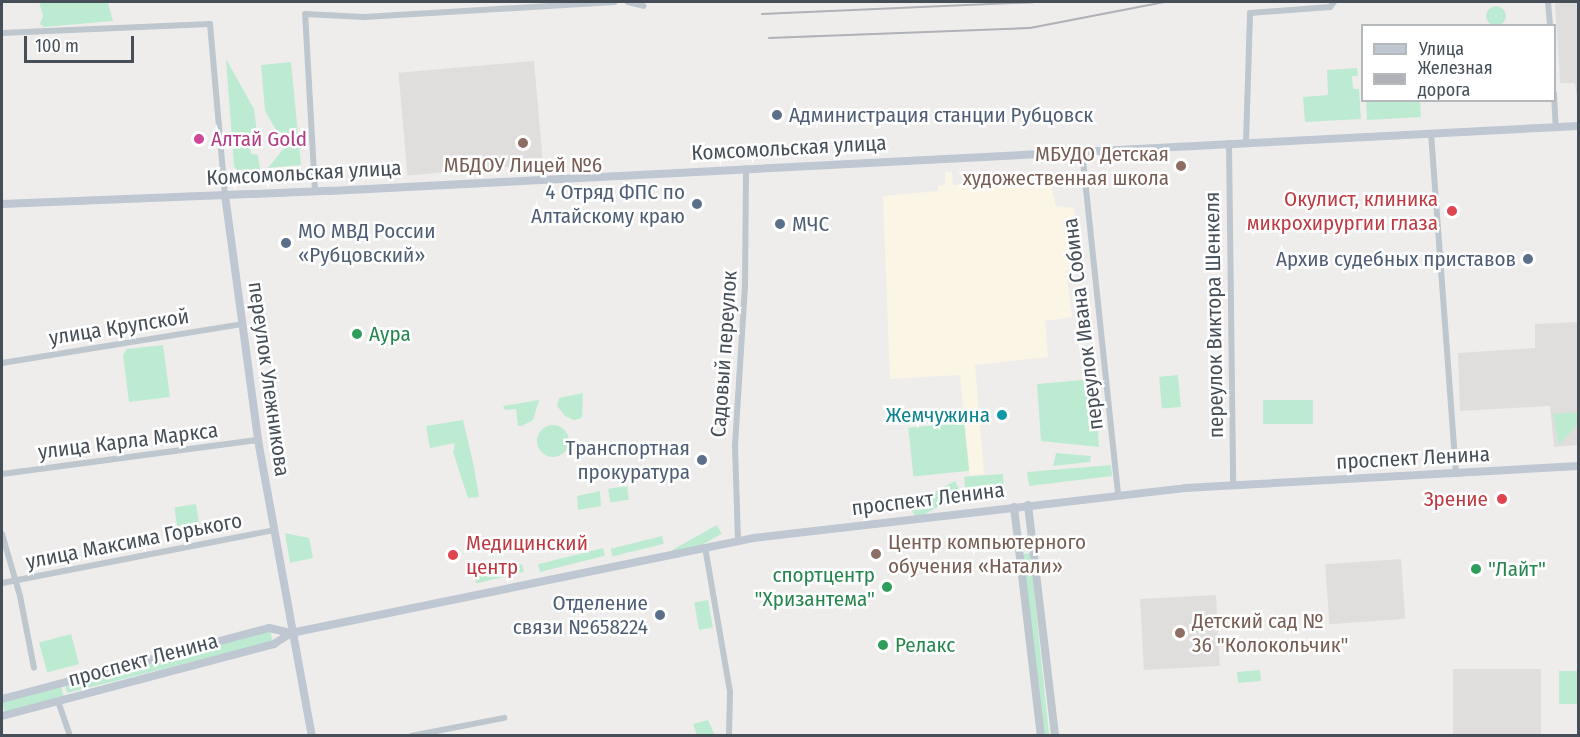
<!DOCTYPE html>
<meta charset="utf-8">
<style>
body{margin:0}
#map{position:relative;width:1580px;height:737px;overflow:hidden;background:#efedec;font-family:"Fira Sans Condensed",sans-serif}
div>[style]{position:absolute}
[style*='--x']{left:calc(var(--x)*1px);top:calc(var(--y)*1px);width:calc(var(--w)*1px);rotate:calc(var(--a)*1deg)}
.commercial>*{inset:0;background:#faf5e5}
.education>*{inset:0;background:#e0dedd;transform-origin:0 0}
.green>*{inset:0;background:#bdebd1;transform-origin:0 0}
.round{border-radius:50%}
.minor>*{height:6px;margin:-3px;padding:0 3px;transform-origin:3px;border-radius:3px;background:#bec6ce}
.tertiary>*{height:8px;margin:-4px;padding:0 4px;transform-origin:4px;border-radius:4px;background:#bec6ce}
.secondary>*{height:8px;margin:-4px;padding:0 4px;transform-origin:4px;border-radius:4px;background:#bec7d2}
.rail>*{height:2px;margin:-1px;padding:0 1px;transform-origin:1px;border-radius:1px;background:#afb1b6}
.dots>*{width:16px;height:16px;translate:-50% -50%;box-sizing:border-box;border:3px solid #fff;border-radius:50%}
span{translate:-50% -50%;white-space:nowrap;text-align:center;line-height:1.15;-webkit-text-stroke:5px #fff;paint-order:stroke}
.service-label{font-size:21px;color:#4e5e75}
.left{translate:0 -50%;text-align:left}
.right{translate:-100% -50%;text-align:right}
.hotel-label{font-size:21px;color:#b23c85}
.street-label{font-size:21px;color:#464f58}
.education-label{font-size:21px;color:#785e54}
.health-label{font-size:21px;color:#be3a42}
.leisure-label{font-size:21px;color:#27864d}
.culture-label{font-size:21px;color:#0d838f}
.frame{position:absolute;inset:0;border:3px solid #464f58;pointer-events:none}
.legend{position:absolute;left:1361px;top:24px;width:195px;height:78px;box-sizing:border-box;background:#fff;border:2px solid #b5b9bc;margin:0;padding:8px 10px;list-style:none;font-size:18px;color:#464f58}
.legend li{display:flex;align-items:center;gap:12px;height:30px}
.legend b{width:30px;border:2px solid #b5b9bc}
.scale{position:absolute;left:24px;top:36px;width:110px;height:27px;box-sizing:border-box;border:3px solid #464f58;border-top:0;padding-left:8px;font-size:18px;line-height:21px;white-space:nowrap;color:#464f58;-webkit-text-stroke:4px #fff;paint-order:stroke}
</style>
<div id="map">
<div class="commercial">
<i style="clip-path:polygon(970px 171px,983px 172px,984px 187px,1050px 183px,1056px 206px,1074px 208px,1079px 268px,1066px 270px,1072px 317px,1045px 321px,1048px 357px,975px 365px,984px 474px,970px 475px,960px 375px,890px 379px,883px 196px,938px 191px,938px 186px,945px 185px,945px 172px,952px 172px,953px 185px,970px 184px)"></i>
</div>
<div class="education">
<i style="clip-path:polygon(1555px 2px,1578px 2px,1578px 107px,1575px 83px,1560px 83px)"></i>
<i style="left:534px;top:61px;width:103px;height:136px;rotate:85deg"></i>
<i style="clip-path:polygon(1578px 322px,1578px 445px,1554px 447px,1550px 406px,1460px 411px,1458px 353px,1535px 348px,1535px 324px)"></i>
<i style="left:1401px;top:559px;width:60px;height:76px;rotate:86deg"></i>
<i style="left:1216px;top:595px;width:71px;height:76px;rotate:87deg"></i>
<i style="left:1541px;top:669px;width:66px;height:88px;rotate:90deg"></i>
</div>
<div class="green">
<i style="clip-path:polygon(39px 2px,108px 3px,113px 21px,44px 27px,40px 24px,43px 16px)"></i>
<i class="round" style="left:1486px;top:6px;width:20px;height:20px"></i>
<i style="clip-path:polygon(226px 59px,254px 109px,257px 132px,249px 134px,251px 154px,258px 155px,260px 169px,237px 170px,234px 166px)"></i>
<i style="clip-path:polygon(291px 62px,301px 165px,268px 168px,288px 143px,286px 134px,278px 133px,265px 111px,261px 65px)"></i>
<i style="clip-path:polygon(1357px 68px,1358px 76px,1352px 76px,1353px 89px,1359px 89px,1361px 119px,1305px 122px,1303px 97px,1328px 95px,1327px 70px)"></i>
<i style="clip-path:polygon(1366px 101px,1420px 101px,1421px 117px,1367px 120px)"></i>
<i style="clip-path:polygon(163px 345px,170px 397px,129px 402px,123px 355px,127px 349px)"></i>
<i style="left:1178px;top:375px;width:32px;height:19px;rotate:85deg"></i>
<i style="clip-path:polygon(1094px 379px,1099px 447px,1041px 441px,1037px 384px)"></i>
<i style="clip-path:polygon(583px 393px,582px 418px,574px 420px,565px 416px,557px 406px,559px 398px)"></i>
<i style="clip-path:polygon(539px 400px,533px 420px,522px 426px,518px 426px,516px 409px,505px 410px,503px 406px)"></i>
<i style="left:1263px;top:400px;width:50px;height:24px"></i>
<i style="clip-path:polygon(1578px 412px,1578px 424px,1559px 445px,1553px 414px)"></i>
<i style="clip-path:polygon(463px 420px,474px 467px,479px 497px,468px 498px,453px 452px,455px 443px,430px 448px,426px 426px)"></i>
<i style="left:964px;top:422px;width:49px;height:56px;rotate:84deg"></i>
<i class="round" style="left:537px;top:425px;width:32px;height:32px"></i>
<i style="clip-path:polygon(1056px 453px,1091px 456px,1090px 462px,1053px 466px)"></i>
<i style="clip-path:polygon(1111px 465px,1112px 476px,1029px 486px,1027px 472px)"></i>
<i style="left:1003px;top:474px;width:15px;height:39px;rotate:86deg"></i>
<i style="left:955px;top:481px;width:15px;height:52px;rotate:62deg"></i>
<i style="left:627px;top:486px;width:14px;height:19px;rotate:82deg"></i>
<i style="clip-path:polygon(600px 491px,601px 506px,578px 510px,577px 496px)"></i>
<i style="left:196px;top:504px;width:32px;height:22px;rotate:81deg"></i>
<i style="left:717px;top:525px;width:10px;height:51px;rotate:61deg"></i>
<i style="clip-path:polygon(285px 533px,309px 538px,313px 558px,290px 563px)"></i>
<i style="left:662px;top:536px;width:8px;height:53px;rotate:76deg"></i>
<i style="left:603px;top:548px;width:8px;height:67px;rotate:76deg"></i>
<i style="left:1030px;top:553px;width:183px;height:7px;rotate:84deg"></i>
<i style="left:522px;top:564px;width:8px;height:49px;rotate:76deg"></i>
<i style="left:708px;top:600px;width:28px;height:14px;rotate:80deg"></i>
<i style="left:270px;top:630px;width:12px;height:212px;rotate:76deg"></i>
<i style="left:71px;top:634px;width:31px;height:33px;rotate:75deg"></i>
<i style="left:1260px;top:670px;width:11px;height:23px;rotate:85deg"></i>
<i style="left:1578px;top:671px;width:33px;height:19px;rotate:90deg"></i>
<i style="left:61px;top:686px;width:11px;height:61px;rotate:75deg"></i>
<i style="clip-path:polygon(708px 720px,715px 735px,697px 735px,693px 724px)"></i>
</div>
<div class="minor">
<i style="--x:628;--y:2;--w:16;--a:14"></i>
<i style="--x:1548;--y:2;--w:24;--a:85"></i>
<i style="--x:2;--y:33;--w:208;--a:-2.5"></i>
<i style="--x:210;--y:24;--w:172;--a:85"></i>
<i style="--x:1554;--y:94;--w:33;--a:87"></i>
<i style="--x:1431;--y:133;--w:342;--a:85.8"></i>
<i style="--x:1246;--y:142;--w:129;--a:-88.2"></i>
<i style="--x:1250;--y:13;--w:80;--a:-4.3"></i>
<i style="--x:1330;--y:7;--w:6;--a:-51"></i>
<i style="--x:1229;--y:143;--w:343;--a:89.3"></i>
<i style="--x:1082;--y:151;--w:345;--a:84"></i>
<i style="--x:315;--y:191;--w:177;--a:-93.2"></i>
<i style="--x:305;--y:14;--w:59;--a:2.9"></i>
<i style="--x:364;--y:17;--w:251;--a:-3.4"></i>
<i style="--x:2;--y:363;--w:243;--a:-9.2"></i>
<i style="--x:2;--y:474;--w:258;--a:-7.6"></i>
<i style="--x:2;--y:534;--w:65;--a:73.8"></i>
<i style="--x:20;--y:596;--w:73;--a:79"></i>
<i style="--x:738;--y:541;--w:96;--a:-91.8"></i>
<i style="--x:735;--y:445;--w:158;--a:-86.4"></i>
<i style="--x:745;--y:287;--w:119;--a:-89.5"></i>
<i style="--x:705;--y:547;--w:147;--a:80.2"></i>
<i style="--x:730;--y:692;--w:44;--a:91.3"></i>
<i style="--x:2;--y:583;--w:277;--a:-11"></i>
<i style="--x:58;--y:701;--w:37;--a:71"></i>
<i style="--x:411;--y:736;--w:95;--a:-11"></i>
</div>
<div class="tertiary">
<i style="--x:1028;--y:505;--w:233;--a:83.3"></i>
<i style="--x:1014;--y:507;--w:231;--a:83.3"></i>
</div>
<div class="secondary">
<i style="--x:225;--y:195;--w:247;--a:82.3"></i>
<i style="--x:258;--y:440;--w:301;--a:79.7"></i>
<i style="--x:2;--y:204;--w:328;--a:-2.3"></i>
<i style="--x:330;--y:191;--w:1250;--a:-2.98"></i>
<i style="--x:2;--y:699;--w:276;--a:-14.9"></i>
<i style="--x:269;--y:628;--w:23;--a:13"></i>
<i style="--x:2;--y:716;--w:281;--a:-14.8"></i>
<i style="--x:274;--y:644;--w:20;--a:-33"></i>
<i style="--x:291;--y:633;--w:473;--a:-11.6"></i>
<i style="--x:754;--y:538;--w:434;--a:-6.6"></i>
<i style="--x:1185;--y:488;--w:394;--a:-3.2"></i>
</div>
<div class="rail">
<i style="--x:762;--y:14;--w:272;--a:-2.5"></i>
<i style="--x:769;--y:38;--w:261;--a:-2.2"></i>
<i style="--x:1030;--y:28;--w:137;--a:-10.9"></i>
</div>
<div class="dots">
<i style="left:777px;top:115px;background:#5c6f8a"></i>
<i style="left:199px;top:139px;background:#d1479c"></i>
<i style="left:523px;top:143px;background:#8d6e63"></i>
<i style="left:1181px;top:166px;background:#8d6e63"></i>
<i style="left:697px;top:204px;background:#5c6f8a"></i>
<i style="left:1452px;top:211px;background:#e0444e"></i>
<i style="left:780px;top:224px;background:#5c6f8a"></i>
<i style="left:286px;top:243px;background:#5c6f8a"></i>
<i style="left:1528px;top:259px;background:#5c6f8a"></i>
<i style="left:357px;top:334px;background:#2e9e5b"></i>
<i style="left:1002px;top:415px;background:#0f9aa8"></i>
<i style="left:702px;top:460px;background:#5c6f8a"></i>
<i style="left:1502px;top:499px;background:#e0444e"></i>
<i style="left:876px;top:554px;background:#8d6e63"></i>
<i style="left:453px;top:555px;background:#e0444e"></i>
<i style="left:1476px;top:569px;background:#2e9e5b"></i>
<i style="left:887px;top:587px;background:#2e9e5b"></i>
<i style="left:660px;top:615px;background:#5c6f8a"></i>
<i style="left:1180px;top:633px;background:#8d6e63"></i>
<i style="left:883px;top:645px;background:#2e9e5b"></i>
</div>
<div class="service-label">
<span class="left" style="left:789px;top:115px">Администрация станции Рубцовск</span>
<span class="right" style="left:685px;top:204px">4 Отряд ФПС по<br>Алтайскому краю</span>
<span class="left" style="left:792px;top:224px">МЧС</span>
<span class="left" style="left:298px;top:243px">МО МВД России<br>«Рубцовский»</span>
<span class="right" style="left:1516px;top:259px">Архив судебных приставов</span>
<span class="right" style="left:690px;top:460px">Транспортная<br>прокуратура</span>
<span class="right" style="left:648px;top:615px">Отделение<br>связи №658224</span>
</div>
<div class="hotel-label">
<span class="left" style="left:211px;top:139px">Алтай Gold</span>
</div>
<div class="street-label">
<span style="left:789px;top:148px;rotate:-3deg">Комсомольская улица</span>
<span style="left:304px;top:173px;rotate:-3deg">Комсомольская улица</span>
<span style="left:1214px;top:315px;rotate:-91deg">переулок Виктора Шенкеля</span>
<span style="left:1083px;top:324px;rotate:-97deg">переулок Ивана Собина</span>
<span style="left:119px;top:327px;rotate:-9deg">улица Крупской</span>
<span style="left:724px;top:354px;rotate:-86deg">Садовый переулок</span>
<span style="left:269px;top:379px;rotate:82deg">переулок Улежникова</span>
<span style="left:128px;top:441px;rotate:-7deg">улица Карла Маркса</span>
<span style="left:1413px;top:458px;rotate:-3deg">проспект Ленина</span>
<span style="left:928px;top:499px;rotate:-7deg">проспект Ленина</span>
<span style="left:134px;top:541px;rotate:-11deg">улица Максима Горького</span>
<span style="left:143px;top:660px;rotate:-15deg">проспект Ленина</span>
</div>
<div class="education-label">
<span class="right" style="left:1169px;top:166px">МБУДО Детская<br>художественная школа</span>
<span style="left:523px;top:165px">МБДОУ Лицей №6</span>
<span class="left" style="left:888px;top:554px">Центр компьютерного<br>обучения «Натали»</span>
<span class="left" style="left:1192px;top:633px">Детский сад №<br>36 "Колокольчик"</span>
</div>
<div class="health-label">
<span class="right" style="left:1438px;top:211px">Окулист, клиника<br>микрохирургии глаза</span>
<span class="right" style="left:1488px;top:499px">Зрение</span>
<span class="left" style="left:466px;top:555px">Медицинский<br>центр</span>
</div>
<div class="leisure-label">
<span class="left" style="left:369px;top:334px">Аура</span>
<span class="left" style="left:1488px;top:569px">"Лайт"</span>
<span class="right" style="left:875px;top:587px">спортцентр<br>"Хризантема"</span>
<span class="left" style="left:895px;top:645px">Релакс</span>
</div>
<div class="culture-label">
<span class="right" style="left:990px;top:415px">Жемчужина</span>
</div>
<div class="frame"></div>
<ul class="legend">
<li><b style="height:8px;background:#bec7d2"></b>Улица</li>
<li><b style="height:8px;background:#afb1b6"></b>Железная дорога</li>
</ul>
<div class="scale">100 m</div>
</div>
